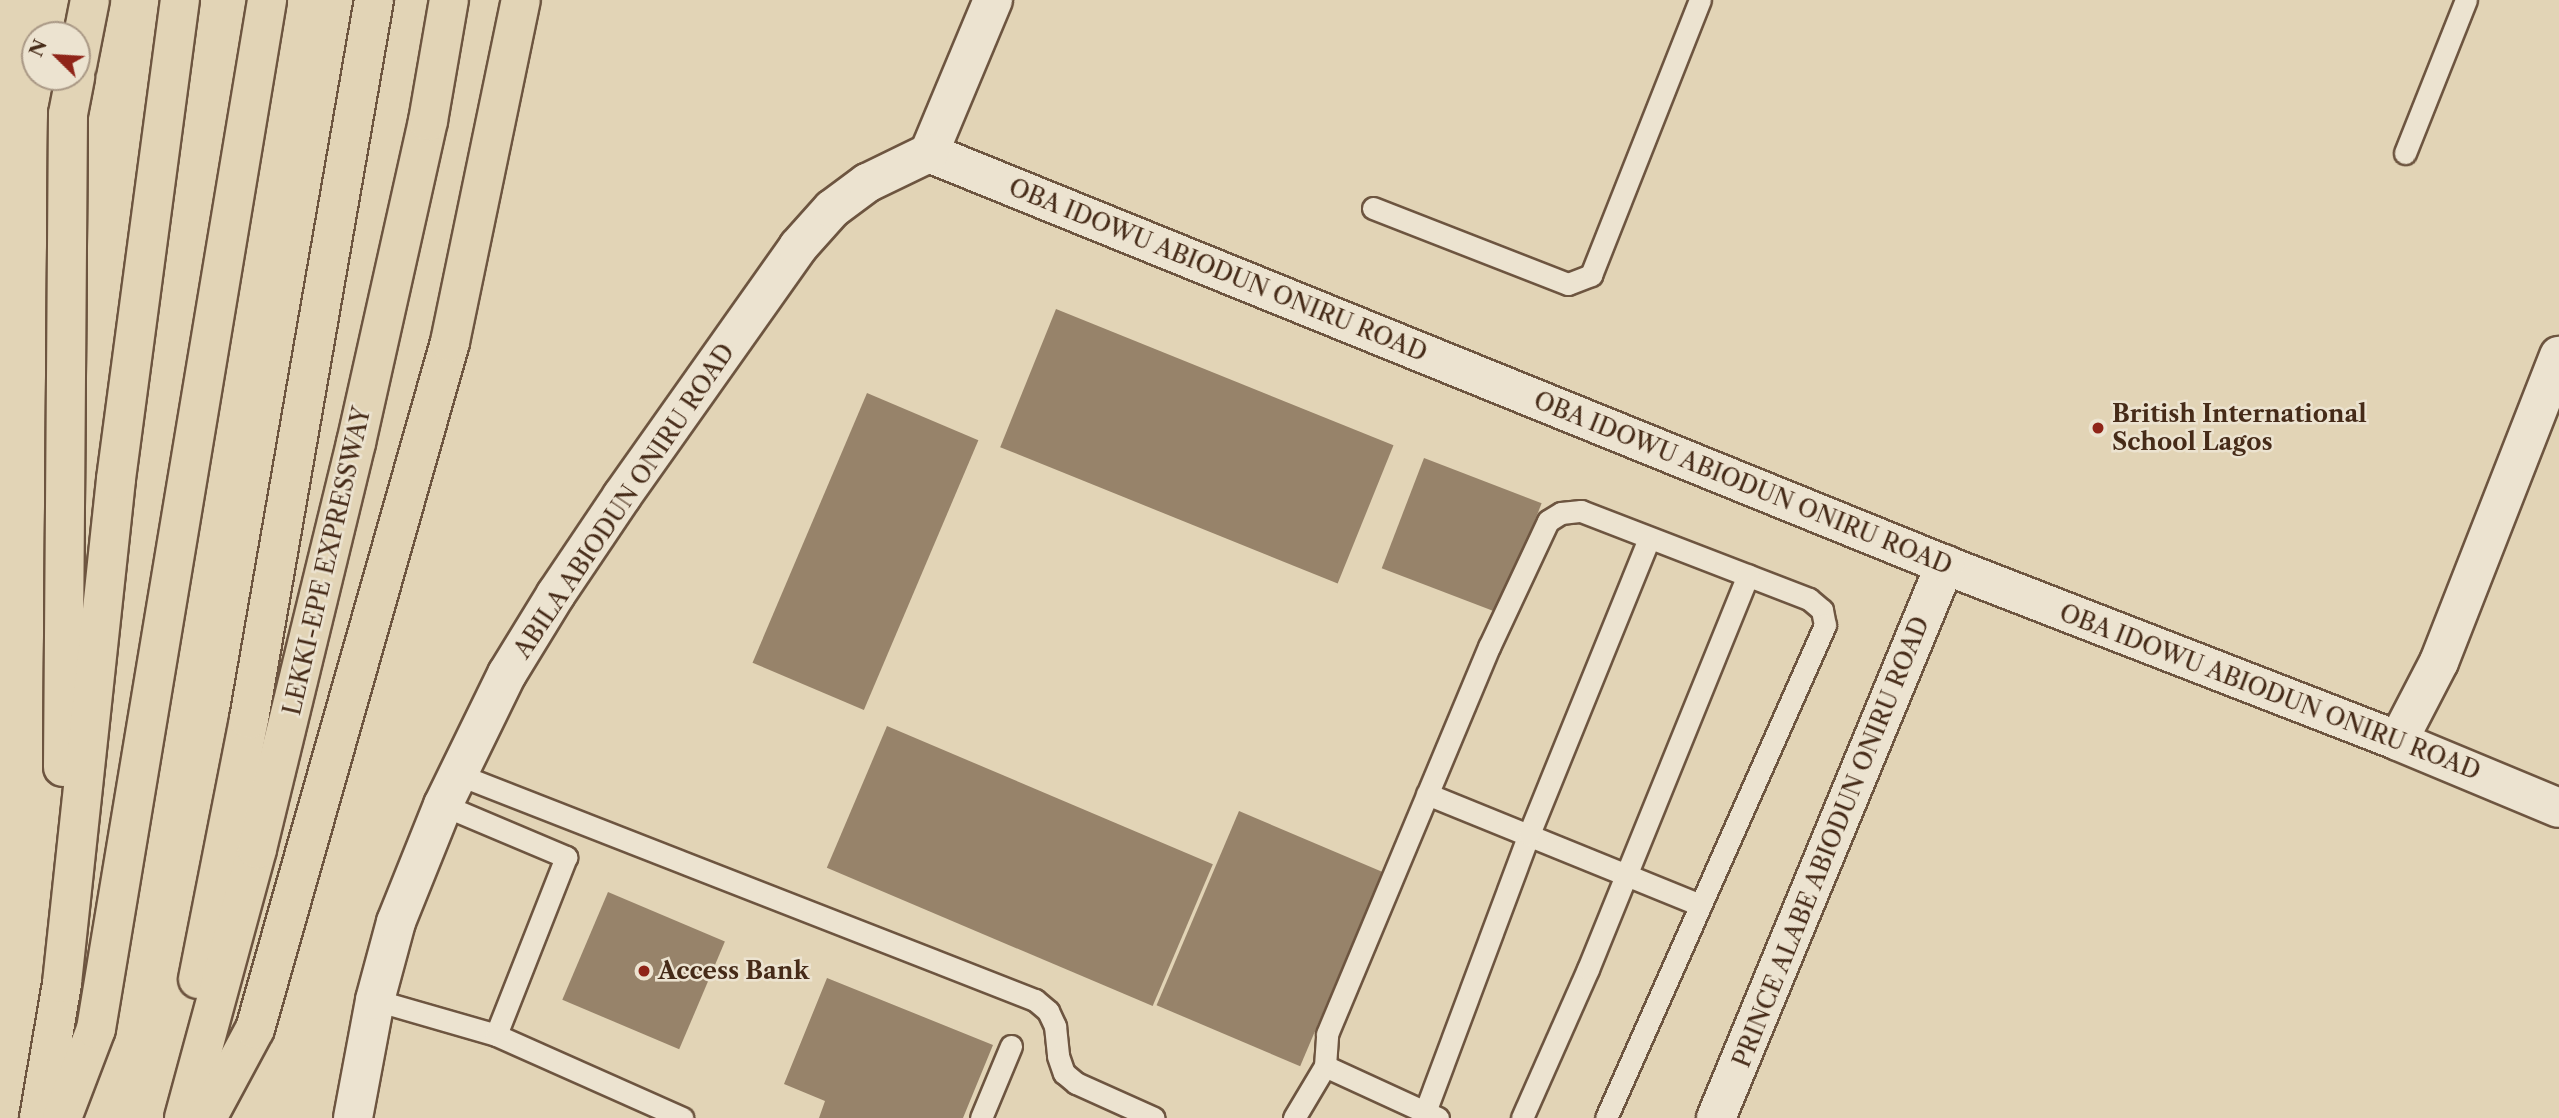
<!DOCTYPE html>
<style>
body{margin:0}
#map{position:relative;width:2559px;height:1118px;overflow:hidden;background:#e2d4b6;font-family:"Libre Caslon Text",serif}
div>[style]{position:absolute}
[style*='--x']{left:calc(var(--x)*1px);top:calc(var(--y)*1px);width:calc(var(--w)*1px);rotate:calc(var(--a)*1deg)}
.building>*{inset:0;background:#97836a;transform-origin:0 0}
.roads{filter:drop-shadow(2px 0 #6d5540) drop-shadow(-2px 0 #6d5540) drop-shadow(0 2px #6d5540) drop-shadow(0 -2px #6d5540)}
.lane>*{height:21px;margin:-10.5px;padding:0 10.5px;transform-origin:10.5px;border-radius:10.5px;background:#ece3d0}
.street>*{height:38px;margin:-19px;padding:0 19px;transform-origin:19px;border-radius:19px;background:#ece3d0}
.highway>*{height:38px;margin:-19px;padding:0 19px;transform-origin:19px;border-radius:19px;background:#e2d4b6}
.dots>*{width:19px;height:19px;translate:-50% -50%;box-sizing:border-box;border:4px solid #ece3d0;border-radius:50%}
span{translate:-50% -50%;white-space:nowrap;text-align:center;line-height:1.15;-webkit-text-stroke:5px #ece3d0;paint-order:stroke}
.street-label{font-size:24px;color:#462b18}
.poi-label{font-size:24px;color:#462b18;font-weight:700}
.left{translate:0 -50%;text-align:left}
.north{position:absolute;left:21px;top:21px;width:70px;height:70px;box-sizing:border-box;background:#ece3d0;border:2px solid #aa9986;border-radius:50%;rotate:294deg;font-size:19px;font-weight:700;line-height:28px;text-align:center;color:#462b18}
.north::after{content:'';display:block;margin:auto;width:24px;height:32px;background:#8f2418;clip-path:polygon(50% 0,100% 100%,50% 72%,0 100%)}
</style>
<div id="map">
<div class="building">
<i style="left:1056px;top:309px;width:364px;height:149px;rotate:22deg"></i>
<i style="left:867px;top:393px;width:121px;height:293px;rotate:23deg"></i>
<i style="left:1424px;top:458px;width:126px;height:118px;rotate:21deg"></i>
<i style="left:887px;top:726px;width:354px;height:154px;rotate:23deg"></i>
<i style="left:1239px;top:811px;width:156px;height:211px;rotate:23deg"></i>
<i style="left:608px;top:892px;width:127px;height:117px;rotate:23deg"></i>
<i style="clip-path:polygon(827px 978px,993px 1045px,963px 1118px,819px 1118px,825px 1101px,784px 1084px)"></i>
</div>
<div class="roads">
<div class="lane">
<i style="--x:2405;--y:153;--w:165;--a:-68.3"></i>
<i style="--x:1373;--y:208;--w:209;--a:21.3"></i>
<i style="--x:1568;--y:284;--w:25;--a:-21"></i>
<i style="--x:1591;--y:275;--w:296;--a:-68.4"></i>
<i style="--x:457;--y:774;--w:621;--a:21.36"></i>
<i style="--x:1035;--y:1000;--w:17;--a:40"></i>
<i style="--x:1048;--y:1011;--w:17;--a:65"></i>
<i style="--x:1055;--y:1026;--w:30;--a:84"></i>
<i style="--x:1058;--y:1056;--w:18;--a:71"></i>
<i style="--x:1064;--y:1073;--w:16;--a:40"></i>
<i style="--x:1076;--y:1083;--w:85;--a:24.2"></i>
<i style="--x:1427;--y:794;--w:295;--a:22.1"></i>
<i style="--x:443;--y:805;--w:134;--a:22.9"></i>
<i style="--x:566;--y:857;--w:191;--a:111.5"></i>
<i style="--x:375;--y:1000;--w:126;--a:16.1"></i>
<i style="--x:496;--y:1035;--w:204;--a:24"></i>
<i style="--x:1425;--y:1112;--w:297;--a:-69.5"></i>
<i style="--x:1529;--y:834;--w:319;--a:-67.9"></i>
<i style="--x:981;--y:1118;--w:78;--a:-67.4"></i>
<i style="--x:1294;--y:1118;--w:61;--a:-59.2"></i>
<i style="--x:1438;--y:1118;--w:124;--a:-155.3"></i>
<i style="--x:1325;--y:1066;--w:32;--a:-86"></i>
<i style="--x:1327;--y:1034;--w:420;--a:-67.3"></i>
<i style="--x:1489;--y:647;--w:139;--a:-64.9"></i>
<i style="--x:1548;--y:521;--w:15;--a:-32"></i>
<i style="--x:1561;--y:513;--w:20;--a:-6"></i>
<i style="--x:1581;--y:511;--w:244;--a:21.1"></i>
<i style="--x:1809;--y:599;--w:17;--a:40"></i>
<i style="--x:1822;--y:610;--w:15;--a:79"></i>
<i style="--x:1825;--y:625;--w:539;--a:113.95"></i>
<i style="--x:1522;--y:1118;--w:163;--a:-66.1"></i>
<i style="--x:1588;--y:969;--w:425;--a:-67.9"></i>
</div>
<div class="street">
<i style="--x:929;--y:153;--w:1096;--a:22.07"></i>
<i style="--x:1945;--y:565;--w:486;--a:21.2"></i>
<i style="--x:2398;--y:741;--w:174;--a:22.6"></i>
<i style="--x:929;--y:153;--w:166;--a:-67.3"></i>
<i style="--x:2398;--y:741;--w:89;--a:-62.6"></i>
<i style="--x:2439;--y:662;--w:329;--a:-68.6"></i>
<i style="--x:353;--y:1118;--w:120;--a:-79.4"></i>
<i style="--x:375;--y:1000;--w:81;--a:-74.9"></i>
<i style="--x:396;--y:922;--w:126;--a:-68.1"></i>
<i style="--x:443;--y:805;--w:146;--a:-64"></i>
<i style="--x:507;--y:674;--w:94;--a:-58.5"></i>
<i style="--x:556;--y:594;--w:118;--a:-56"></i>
<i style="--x:622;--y:496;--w:305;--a:-54.7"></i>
<i style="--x:798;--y:247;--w:51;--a:-48.2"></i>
<i style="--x:832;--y:209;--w:44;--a:-36.6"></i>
<i style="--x:867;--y:183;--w:69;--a:-25.8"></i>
<i style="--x:1716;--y:1118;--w:599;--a:-67.51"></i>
</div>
<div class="highway">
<i style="--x:77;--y:66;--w:67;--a:-78.9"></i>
<i style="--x:63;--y:767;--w:653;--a:-89.56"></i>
<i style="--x:68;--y:114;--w:38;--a:-79"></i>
<i style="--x:198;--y:979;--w:265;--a:-78.9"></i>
<i style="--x:249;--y:719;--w:730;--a:-80.14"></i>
<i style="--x:39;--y:1118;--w:137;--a:-80.3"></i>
<i style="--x:62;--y:983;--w:507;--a:-83.88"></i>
<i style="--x:116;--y:479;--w:483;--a:-82.4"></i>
<i style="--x:62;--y:1118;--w:95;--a:-69.1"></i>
<i style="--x:96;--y:1029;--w:1043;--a:-80.56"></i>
<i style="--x:184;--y:1118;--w:279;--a:-74.8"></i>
<i style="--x:257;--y:849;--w:418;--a:-76.3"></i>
<i style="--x:356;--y:443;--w:330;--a:-77.4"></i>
<i style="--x:428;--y:121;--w:123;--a:-80.2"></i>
<i style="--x:207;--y:1118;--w:101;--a:-61.7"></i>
<i style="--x:255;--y:1029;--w:714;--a:-74.15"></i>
<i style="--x:450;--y:342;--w:349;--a:-78.3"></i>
</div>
</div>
<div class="dots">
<i style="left:2098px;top:428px;background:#8f2418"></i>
<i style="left:644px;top:971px;background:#8f2418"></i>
</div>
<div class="street-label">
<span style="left:1218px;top:270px;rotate:22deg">OBA IDOWU ABIODUN ONIRU ROAD</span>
<span style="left:1743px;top:483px;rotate:22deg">OBA IDOWU ABIODUN ONIRU ROAD</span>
<span style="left:624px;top:501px;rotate:-56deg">ABILA ABIODUN ONIRU ROAD</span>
<span style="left:327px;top:561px;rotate:-77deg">LEKKI-EPE EXPRESSWAY</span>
<span style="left:2270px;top:692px;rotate:21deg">OBA IDOWU ABIODUN ONIRU ROAD</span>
<span style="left:1831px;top:842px;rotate:-68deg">PRINCE ALABE ABIODUN ONIRU ROAD</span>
</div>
<div class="poi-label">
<span class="left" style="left:2112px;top:428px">British International<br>School Lagos</span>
<span class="left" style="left:658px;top:971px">Access Bank</span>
</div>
<div class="north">N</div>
</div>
